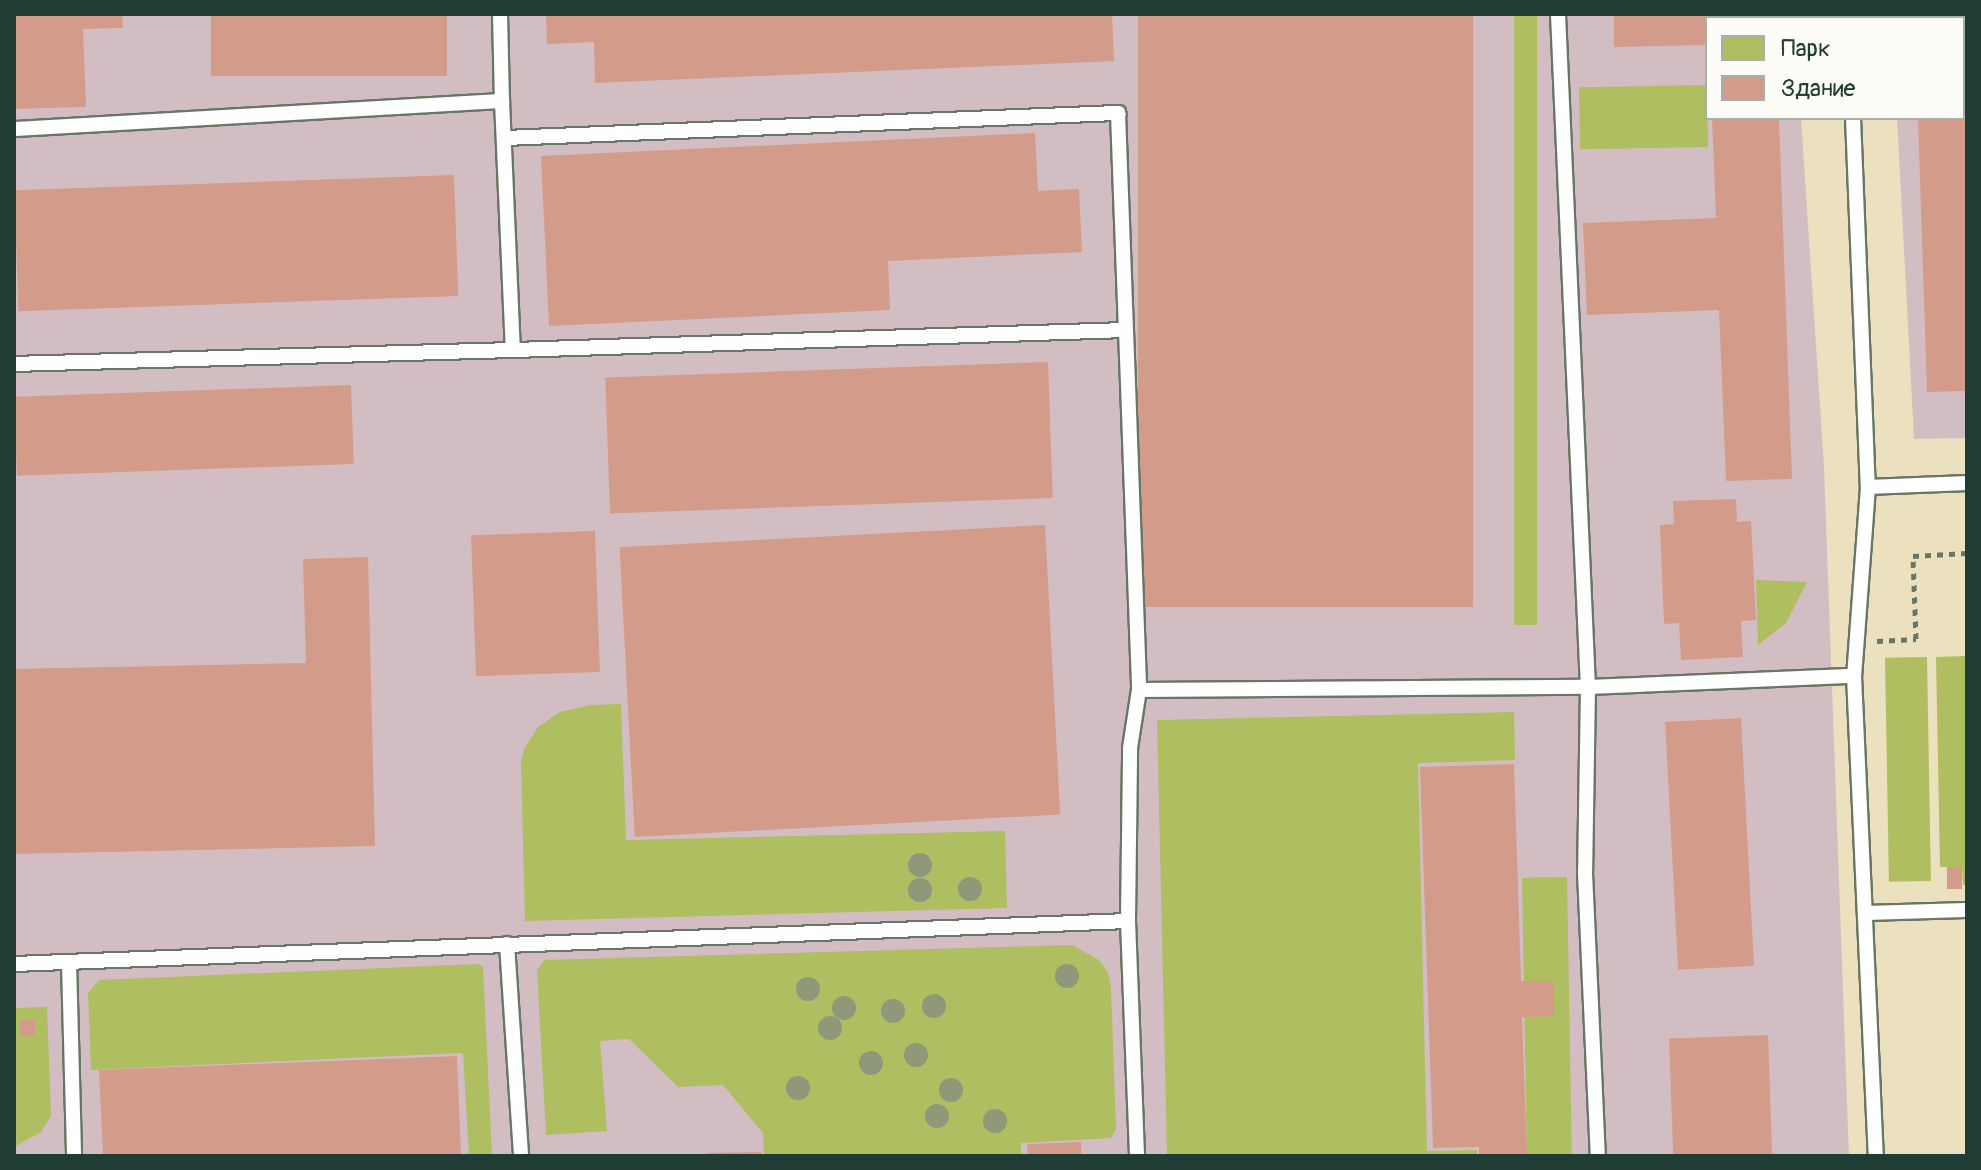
<!DOCTYPE html>
<meta charset="utf-8">
<style>
body{margin:0}
#map{position:relative;width:1981px;height:1170px;overflow:hidden;background:#ece1bf;font-family:Pangolin,sans-serif}
div>[style]{position:absolute}
[style*='--x']{left:calc(var(--x)*1px);top:calc(var(--y)*1px);width:calc(var(--w)*1px);rotate:calc(var(--a)*1deg)}
.industrial>*{inset:0;background:#d2bec2}
.green>*{inset:0;background:#afbe61;transform-origin:0 0}
.building>*{inset:0;background:#d39c8a;transform-origin:0 0}
.path>*{height:5px;margin-top:-2.5px;transform-origin:0;background:repeating-linear-gradient(90deg,#677665 0 6px,transparent 0 12px)}
.roads{filter:drop-shadow(2px 0 #677665) drop-shadow(-2px 0 #677665) drop-shadow(0 2px #677665) drop-shadow(0 -2px #677665)}
.service>*{height:14px;margin:-7px;padding:0 7px;transform-origin:7px;border-radius:7px;background:#fff}
.trees>*{width:24px;height:24px;margin:-12px;border-radius:50%;background:#8f9879}
span{translate:-50% -50%;white-space:nowrap;text-align:center;line-height:1.15;-webkit-text-stroke:8px #fdfcf7;paint-order:stroke}
.frame{position:absolute;inset:0;border:16px solid #1f3d34;pointer-events:none}
.legend{position:absolute;left:1705px;top:16px;width:260px;height:104px;box-sizing:border-box;background:#fdfcf7;border:2px solid #a4b0a9;margin:0;padding:10px 14px;list-style:none;font-size:24px;color:#1f3d34}
.legend li{display:flex;align-items:center;gap:16px;height:40px}
.legend b{width:40px;border:2px solid #a4b0a9}
</style>
<div id="map">
<div class="industrial">
<i style="clip-path:polygon(14px 14px,1794px 14px,1795px 18px,1707px 18px,1707px 118px,1801px 118px,1824px 466px,1849px 1156px,14px 1156px)"></i>
<i style="clip-path:polygon(1891px 14px,1967px 14px,1967px 438px,1914px 439px,1897px 118px,1963px 118px,1963px 18px,1891px 18px)"></i>
</div>
<div class="green">
<i style="left:1514px;top:14px;width:23px;height:611px"></i>
<i style="left:1707px;top:85px;width:62px;height:128px;rotate:89deg"></i>
<i style="clip-path:polygon(1756px 580px,1807px 582px,1786px 623px,1758px 645px)"></i>
<i style="clip-path:polygon(1967px 656px,1967px 885px,1963px 885px,1962px 867px,1940px 867px,1936px 657px)"></i>
<i style="left:1927px;top:657px;width:224px;height:42px;rotate:89deg"></i>
<i style="clip-path:polygon(621px 704px,626px 840px,1005px 831px,1007px 908px,525px 921px,521px 761px,524px 749px,538px 727px,560px 712px,590px 705px)"></i>
<i style="clip-path:polygon(1514px 712px,1515px 760px,1418px 763px,1427px 1151px,1477px 1150px,1477px 1156px,1167px 1156px,1157px 720px)"></i>
<i style="left:1567px;top:877px;width:279px;height:45px;rotate:89deg"></i>
<i style="clip-path:polygon(1072px 945px,1099px 960px,1108px 972px,1111px 988px,1116px 1129px,1111px 1138px,1021px 1143px,1021px 1156px,764px 1156px,763px 1133px,723px 1085px,678px 1087px,629px 1039px,600px 1041px,607px 1131px,546px 1135px,537px 970px,544px 960px)"></i>
<i style="clip-path:polygon(478px 964px,483px 967px,492px 1156px,469px 1156px,463px 1053px,91px 1070px,88px 993px,99px 980px)"></i>
<i style="clip-path:polygon(47px 1007px,51px 1116px,41px 1132px,14px 1147px,14px 1008px)"></i>
</div>
<div class="building">
<i style="clip-path:polygon(14px 14px,122px 14px,123px 28px,83px 29px,86px 107px,14px 109px)"></i>
<i style="left:211px;top:14px;width:236px;height:62px"></i>
<i style="clip-path:polygon(546px 14px,1112px 14px,1114px 61px,595px 83px,594px 42px,547px 44px)"></i>
<i style="left:1138px;top:14px;width:335px;height:593px"></i>
<i style="clip-path:polygon(1614px 14px,1718px 14px,1718px 18px,1707px 18px,1707px 45px,1614px 47px)"></i>
<i style="clip-path:polygon(1915px 14px,1967px 14px,1967px 391px,1927px 392px,1918px 118px,1963px 118px,1963px 18px,1915px 18px)"></i>
<i style="clip-path:polygon(1712px 118px,1779px 118px,1792px 479px,1726px 481px,1719px 310px,1587px 315px,1583px 223px,1716px 218px)"></i>
<i style="clip-path:polygon(1035px 133px,1038px 191px,1079px 189px,1082px 252px,888px 261px,890px 310px,549px 326px,541px 156px)"></i>
<i style="left:454px;top:175px;width:121px;height:440px;rotate:88deg"></i>
<i style="left:1048px;top:362px;width:136px;height:443px;rotate:88deg"></i>
<i style="left:351px;top:385px;width:79px;height:337px;rotate:88deg"></i>
<i style="clip-path:polygon(1736px 499px,1737px 522px,1751px 521px,1756px 620px,1741px 621px,1743px 657px,1681px 660px,1679px 623px,1664px 624px,1660px 525px,1674px 524px,1673px 501px)"></i>
<i style="left:1045px;top:525px;width:290px;height:426px;rotate:87deg"></i>
<i style="left:595px;top:531px;width:141px;height:124px;rotate:88deg"></i>
<i style="clip-path:polygon(368px 557px,375px 846px,14px 854px,14px 669px,306px 663px,303px 559px)"></i>
<i style="left:1741px;top:718px;width:248px;height:76px;rotate:87deg"></i>
<i style="clip-path:polygon(1514px 764px,1521px 981px,1553px 981px,1554px 1016px,1522px 1017px,1527px 1156px,1479px 1156px,1479px 1147px,1433px 1148px,1420px 767px)"></i>
<i style="left:1947px;top:867px;width:15px;height:22px"></i>
<i style="left:20px;top:1020px;width:15px;height:16px"></i>
<i style="left:1768px;top:1035px;width:121px;height:99px;rotate:88deg"></i>
<i style="clip-path:polygon(457px 1056px,461px 1156px,103px 1156px,99px 1070px)"></i>
<i style="clip-path:polygon(1081px 1142px,1081px 1156px,1028px 1156px,1027px 1144px)"></i>
<i style="clip-path:polygon(761px 1152px,761px 1156px,707px 1156px,707px 1153px)"></i>
</div>
<div class="path">
<i style="--x:1877;--y:641;--w:39;--a:-3"></i>
<i style="--x:1916;--y:639;--w:83;--a:-92.1"></i>
<i style="--x:1913;--y:556;--w:54;--a:-3.2"></i>
</div>
<div class="roads">
<div class="service">
<i style="--x:500;--y:14;--w:87;--a:88.7"></i>
<i style="--x:1558;--y:14;--w:674;--a:87.45"></i>
<i style="--x:1588;--y:687;--w:186;--a:90.9"></i>
<i style="--x:1585;--y:873;--w:283;--a:87.4"></i>
<i style="--x:1849;--y:14;--w:4;--a:90"></i>
<i style="--x:1853;--y:118;--w:369;--a:87.7"></i>
<i style="--x:1868;--y:487;--w:190;--a:94.2"></i>
<i style="--x:1854;--y:676;--w:481;--a:87.4"></i>
<i style="--x:14;--y:129;--w:489;--a:-3.3"></i>
<i style="--x:502;--y:101;--w:249;--a:87.5"></i>
<i style="--x:513;--y:350;--w:499;--a:178.4"></i>
<i style="--x:505;--y:138;--w:614;--a:-2.34"></i>
<i style="--x:1118;--y:113;--w:217;--a:87.9"></i>
<i style="--x:1126;--y:330;--w:613;--a:178.13"></i>
<i style="--x:1126;--y:330;--w:360;--a:87.9"></i>
<i style="--x:1868;--y:487;--w:99;--a:-2.3"></i>
<i style="--x:1865;--y:913;--w:102;--a:-1.7"></i>
<i style="--x:1128;--y:921;--w:235;--a:87.8"></i>
<i style="--x:507;--y:944;--w:212;--a:86.2"></i>
<i style="--x:69;--y:962;--w:194;--a:88.5"></i>
<i style="--x:14;--y:964;--w:1115;--a:-2.21"></i>
<i style="--x:1128;--y:921;--w:173;--a:-89.3"></i>
<i style="--x:1130;--y:748;--w:59;--a:-81.2"></i>
<i style="--x:1139;--y:690;--w:449;--a:-0.4"></i>
<i style="--x:1588;--y:687;--w:266;--a:-2.4"></i>
</div>
</div>
<div class="trees">
<i style="left:920px;top:865px"></i>
<i style="left:970px;top:889px"></i>
<i style="left:920px;top:890px"></i>
<i style="left:1067px;top:976px"></i>
<i style="left:808px;top:989px"></i>
<i style="left:934px;top:1006px"></i>
<i style="left:844px;top:1008px"></i>
<i style="left:893px;top:1011px"></i>
<i style="left:830px;top:1028px"></i>
<i style="left:916px;top:1055px"></i>
<i style="left:871px;top:1063px"></i>
<i style="left:798px;top:1088px"></i>
<i style="left:951px;top:1090px"></i>
<i style="left:937px;top:1116px"></i>
<i style="left:995px;top:1121px"></i>
</div>
<div class="frame"></div>
<ul class="legend">
<li><b style="height:22px;background:#afbe61"></b>Парк</li>
<li><b style="height:22px;background:#d39c8a"></b>Здание</li>
</ul>
</div>
